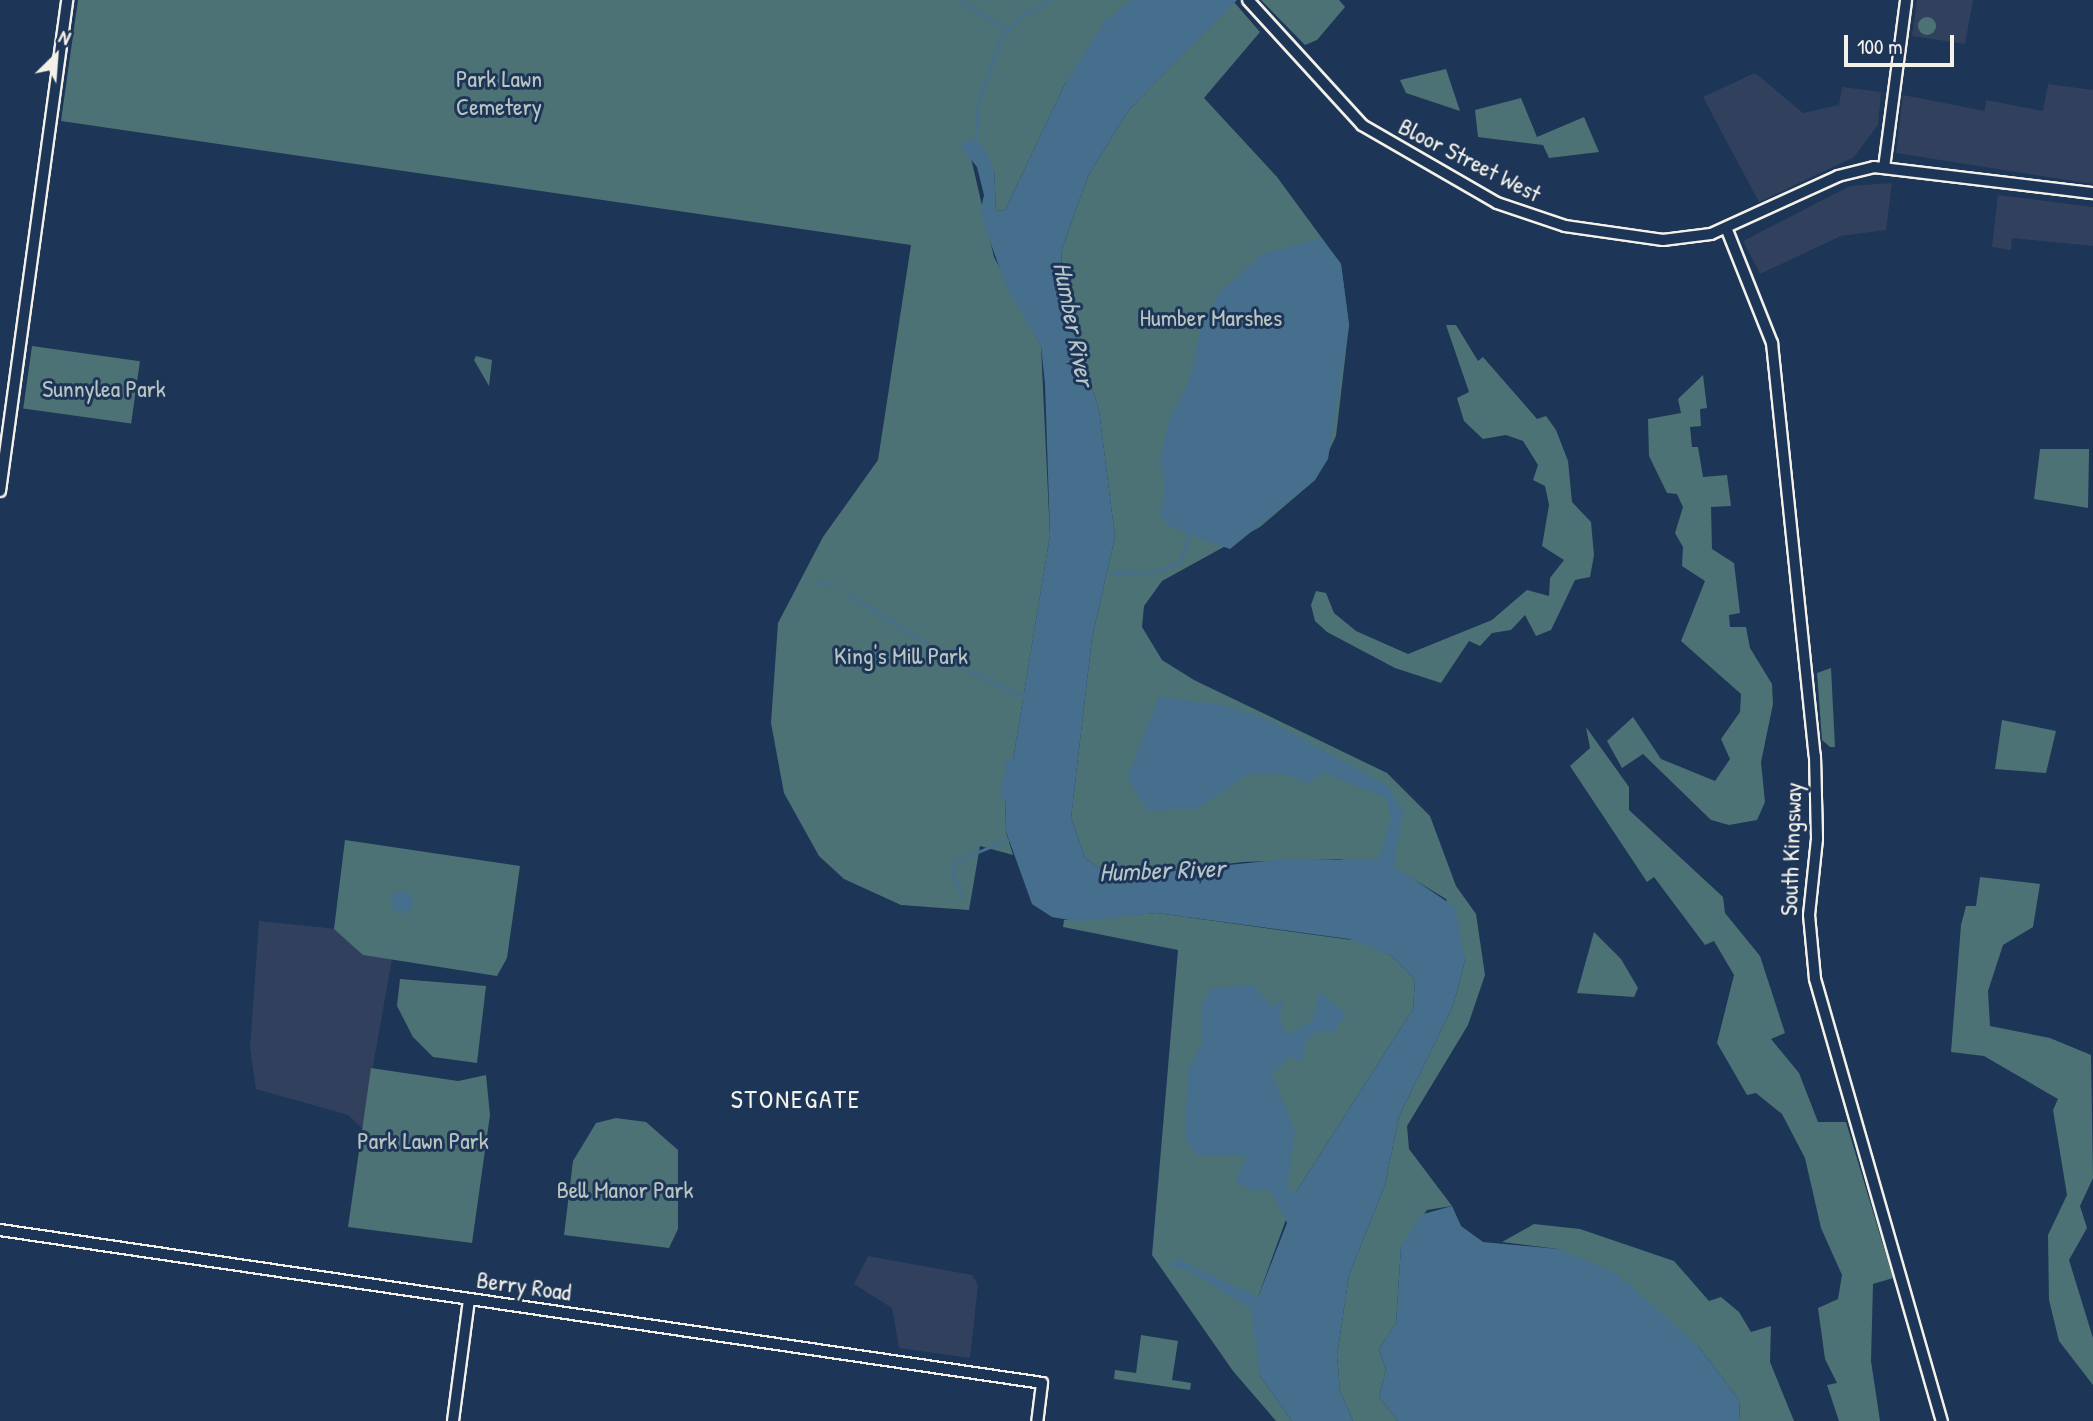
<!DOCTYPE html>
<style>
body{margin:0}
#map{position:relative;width:2093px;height:1421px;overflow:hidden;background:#1d3557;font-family:"Patrick Hand",sans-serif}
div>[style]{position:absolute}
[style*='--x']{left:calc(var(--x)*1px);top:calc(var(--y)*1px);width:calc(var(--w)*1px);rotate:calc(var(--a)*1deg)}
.built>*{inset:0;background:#31415d}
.green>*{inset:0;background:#4c7275;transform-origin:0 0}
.round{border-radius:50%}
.water>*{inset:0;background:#466f8e}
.stream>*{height:2.5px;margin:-1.25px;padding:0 1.25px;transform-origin:1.25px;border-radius:1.25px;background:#466f8e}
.roads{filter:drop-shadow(2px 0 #f4f1e8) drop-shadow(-2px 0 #f4f1e8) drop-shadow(0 2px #f4f1e8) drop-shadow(0 -2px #f4f1e8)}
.secondary>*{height:10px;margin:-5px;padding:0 5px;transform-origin:5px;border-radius:5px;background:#1d3557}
.primary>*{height:10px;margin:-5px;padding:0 5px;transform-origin:5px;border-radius:5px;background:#1d3557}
span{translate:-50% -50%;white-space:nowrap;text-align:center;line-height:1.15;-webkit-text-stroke:6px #1d3557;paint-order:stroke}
.park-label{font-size:24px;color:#b9c5c0}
.street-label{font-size:24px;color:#f4f1e8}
.water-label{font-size:26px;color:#b7c4c8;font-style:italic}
.neighbourhood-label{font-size:26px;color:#f4f1e8;letter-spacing:2px}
.north{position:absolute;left:21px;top:21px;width:70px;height:70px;-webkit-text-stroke:5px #1d3557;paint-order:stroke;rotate:25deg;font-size:19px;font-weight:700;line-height:28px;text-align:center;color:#f4f1e8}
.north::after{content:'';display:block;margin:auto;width:24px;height:32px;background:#f4f1e8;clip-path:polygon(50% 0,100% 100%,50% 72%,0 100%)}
.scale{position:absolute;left:1844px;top:35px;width:110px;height:32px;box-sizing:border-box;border:4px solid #f4f1e8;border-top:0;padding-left:9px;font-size:21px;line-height:24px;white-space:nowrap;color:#f4f1e8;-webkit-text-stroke:5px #1d3557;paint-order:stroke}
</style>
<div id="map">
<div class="built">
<i style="clip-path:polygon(1917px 0,1973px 0,1965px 44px,1912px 36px)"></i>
<i style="clip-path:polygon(1755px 73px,1803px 113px,1839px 105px,1842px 87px,1881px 92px,1878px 125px,1854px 157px,1759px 202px,1703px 97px)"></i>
<i style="clip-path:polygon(2048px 84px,2093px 90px,2093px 184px,1896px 153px,1903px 95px,1985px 111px,1986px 100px,2043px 111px)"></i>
<i style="clip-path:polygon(1892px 183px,1886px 230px,1841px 236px,1760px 274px,1743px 241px,1850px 186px)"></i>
<i style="clip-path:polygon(1998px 195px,2093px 207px,2093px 246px,2012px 238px,2011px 250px,1992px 247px)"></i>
<i style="clip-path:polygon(259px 921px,337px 929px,363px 955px,392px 959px,362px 1128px,348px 1115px,256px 1089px,250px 1048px)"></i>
<i style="clip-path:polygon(868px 1256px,972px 1275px,978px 1285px,970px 1358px,899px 1348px,892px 1308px,854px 1284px)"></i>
</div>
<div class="green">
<i style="clip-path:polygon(78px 0,1131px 0,1065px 84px,1005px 210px,996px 211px,994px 169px,971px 158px,994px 257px,1041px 346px,1050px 535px,1013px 760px,1007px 760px,1005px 829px,1013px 855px,980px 846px,969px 910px,901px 905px,844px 879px,819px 856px,784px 793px,771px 723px,778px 623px,823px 537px,878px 460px,911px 245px,61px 121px)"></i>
<i style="clip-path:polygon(1261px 0,1339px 0,1345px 7px,1317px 40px,1305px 45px)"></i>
<i style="clip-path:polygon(1234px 2px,1260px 32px,1204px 98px,1277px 177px,1341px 264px,1349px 325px,1336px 436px,1315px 480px,1260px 527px,1162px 581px,1144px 606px,1142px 627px,1162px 660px,1194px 680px,1387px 773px,1430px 816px,1456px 886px,1476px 914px,1485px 975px,1468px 1025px,1407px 1126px,1409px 1149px,1452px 1206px,1427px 1210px,1401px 1247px,1396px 1323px,1379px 1349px,1386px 1370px,1379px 1397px,1398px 1421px,1353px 1421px,1340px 1391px,1337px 1356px,1349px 1275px,1385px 1185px,1399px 1116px,1453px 1006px,1465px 961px,1446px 899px,1398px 870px,1339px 859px,1243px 862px,1113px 877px,1085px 858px,1071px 818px,1092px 638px,1115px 537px,1099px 410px,1060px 289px,1062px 249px,1088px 176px,1128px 111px)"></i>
<i class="round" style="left:1918px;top:17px;width:18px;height:18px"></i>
<i style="clip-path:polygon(1446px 69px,1460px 111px,1406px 93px,1400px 80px)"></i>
<i style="clip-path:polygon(1521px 98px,1537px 137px,1584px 117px,1599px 152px,1549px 158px,1543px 145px,1478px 137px,1475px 110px)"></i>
<i style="clip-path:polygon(1446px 325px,1456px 325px,1478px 361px,1483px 357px,1537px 419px,1546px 416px,1556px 430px,1568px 461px,1572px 502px,1591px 522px,1594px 555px,1590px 577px,1575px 580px,1551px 630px,1536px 636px,1525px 615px,1511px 630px,1492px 633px,1480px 646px,1469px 641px,1441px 683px,1395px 668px,1327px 632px,1315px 621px,1311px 605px,1316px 591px,1326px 593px,1334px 613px,1356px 631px,1408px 654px,1492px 620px,1527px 590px,1549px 596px,1550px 578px,1564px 560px,1542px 546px,1549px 505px,1545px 486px,1533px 480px,1538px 465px,1523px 441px,1506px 435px,1483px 439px,1464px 421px,1457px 398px,1469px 392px)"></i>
<i style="left:32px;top:346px;width:109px;height:63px;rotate:8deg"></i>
<i style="clip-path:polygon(476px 356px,492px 360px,489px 386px,474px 360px)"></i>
<i style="clip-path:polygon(1703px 375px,1707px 408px,1700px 409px,1701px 426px,1690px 427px,1692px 447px,1698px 447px,1703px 477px,1727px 475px,1731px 506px,1711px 507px,1712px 549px,1734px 563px,1740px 613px,1729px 615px,1730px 627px,1746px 627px,1750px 648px,1772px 684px,1773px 704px,1761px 762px,1765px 802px,1757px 820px,1729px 825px,1711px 820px,1643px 754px,1622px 768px,1607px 741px,1633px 717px,1661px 759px,1715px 781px,1730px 759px,1721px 739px,1740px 712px,1741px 694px,1681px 641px,1705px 581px,1682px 566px,1683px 547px,1675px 533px,1683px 507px,1677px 494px,1667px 493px,1649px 456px,1648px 419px,1681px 413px,1678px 399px)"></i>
<i style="clip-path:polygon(2090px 400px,2088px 508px,2034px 499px,2040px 449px,2089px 449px)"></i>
<i style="clip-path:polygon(1831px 668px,1835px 747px,1830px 747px,1822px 740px,1817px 673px)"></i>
<i style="clip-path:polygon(2002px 720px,2056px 731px,2046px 773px,1995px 769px)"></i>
<i style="clip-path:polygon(1586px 727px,1629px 787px,1629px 810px,1723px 897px,1725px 913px,1760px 956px,1785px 1033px,1771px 1039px,1799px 1073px,1818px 1122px,1846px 1122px,1893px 1278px,1873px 1284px,1871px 1361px,1880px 1421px,1839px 1421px,1827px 1385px,1837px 1383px,1825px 1359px,1818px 1308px,1838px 1299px,1842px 1275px,1821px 1228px,1805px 1158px,1782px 1114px,1756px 1093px,1747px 1095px,1717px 1043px,1734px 975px,1714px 941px,1705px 945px,1654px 877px,1647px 882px,1570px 766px,1590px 748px)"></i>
<i style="clip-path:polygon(345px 840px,520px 866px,507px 958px,497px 976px,363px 955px,334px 929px)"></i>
<i style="clip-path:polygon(1980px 877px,2040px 884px,2033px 927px,2003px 945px,1988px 991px,1990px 1026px,2050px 1038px,2091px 1055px,2093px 1178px,2080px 1206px,2087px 1228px,2069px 1260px,2093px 1338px,2093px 1385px,2059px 1341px,2049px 1300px,2048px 1235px,2067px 1195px,2053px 1110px,2058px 1099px,1984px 1056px,1951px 1052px,1961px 925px,1966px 906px,1976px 906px)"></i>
<i style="clip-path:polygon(1157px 913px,1359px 941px,1392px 956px,1415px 979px,1413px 1009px,1296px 1192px,1258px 1297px,1260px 1376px,1292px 1421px,1276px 1421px,1233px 1371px,1152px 1255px,1178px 950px,1063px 927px,1064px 920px)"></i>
<i style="clip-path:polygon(1594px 932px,1621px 959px,1638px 988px,1634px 997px,1577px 993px)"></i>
<i style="clip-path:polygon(400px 979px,486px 986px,477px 1063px,433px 1057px,413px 1037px,397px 1006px)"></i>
<i style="clip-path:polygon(371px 1068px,458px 1081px,486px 1075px,490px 1115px,472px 1243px,348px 1227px)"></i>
<i style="clip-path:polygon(616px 1118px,646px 1122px,678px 1150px,678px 1229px,669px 1248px,564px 1235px,573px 1161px,596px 1123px)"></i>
<i style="clip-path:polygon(1534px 1224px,1580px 1229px,1674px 1261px,1709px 1301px,1721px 1297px,1739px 1312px,1751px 1332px,1771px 1326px,1770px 1362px,1794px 1421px,1740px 1421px,1739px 1400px,1699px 1347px,1558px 1249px,1502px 1242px)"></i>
<i style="clip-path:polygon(1141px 1335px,1178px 1341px,1172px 1380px,1191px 1383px,1190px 1390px,1114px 1379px,1115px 1370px,1136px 1373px)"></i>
</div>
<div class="water">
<i style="clip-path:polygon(1131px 0,1237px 0,1128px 111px,1088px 176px,1062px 249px,1060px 289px,1099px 410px,1115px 537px,1092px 638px,1071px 818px,1085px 858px,1113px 877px,1286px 859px,1379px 860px,1391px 819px,1387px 798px,1322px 772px,1308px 784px,1289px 775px,1251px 773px,1196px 809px,1148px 811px,1127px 778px,1159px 696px,1225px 706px,1264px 718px,1387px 785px,1403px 811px,1394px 866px,1455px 907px,1465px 961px,1453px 1006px,1399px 1116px,1385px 1185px,1349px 1275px,1337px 1356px,1340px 1391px,1353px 1421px,1292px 1421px,1260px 1376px,1251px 1309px,1190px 1271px,1167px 1264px,1179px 1260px,1258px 1297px,1287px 1223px,1270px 1189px,1252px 1191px,1236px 1181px,1246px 1156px,1197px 1155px,1185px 1140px,1188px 1069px,1202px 1043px,1201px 1005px,1211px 988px,1253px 985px,1273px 1007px,1283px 999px,1280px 1022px,1287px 1034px,1313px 1021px,1319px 992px,1346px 1014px,1334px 1033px,1318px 1031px,1307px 1039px,1302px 1063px,1291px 1056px,1272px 1074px,1295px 1131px,1288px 1180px,1289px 1192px,1296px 1192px,1413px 1009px,1415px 979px,1392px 956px,1349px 939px,1157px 913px,1075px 921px,1052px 917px,1032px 904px,1005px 829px,1006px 801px,1000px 794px,1007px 759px,1013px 760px,1050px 535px,1045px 384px,1041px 346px,1006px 286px,980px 213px,984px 195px,977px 167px,960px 146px,969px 140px,983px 146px,994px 169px,996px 211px,1005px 210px,1065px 84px,1105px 21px)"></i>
<i style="clip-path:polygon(1321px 238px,1341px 264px,1349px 325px,1328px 459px,1315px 480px,1230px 549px,1168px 526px,1160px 513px,1165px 489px,1160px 462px,1169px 419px,1189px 383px,1200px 330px,1219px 293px,1262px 254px)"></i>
<i class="round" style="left:391px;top:891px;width:22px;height:22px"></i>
<i style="clip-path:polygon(1452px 1206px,1461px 1226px,1483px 1242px,1558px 1249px,1616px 1273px,1699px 1347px,1739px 1400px,1740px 1421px,1398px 1421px,1379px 1397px,1386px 1370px,1379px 1349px,1396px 1323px,1401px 1247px,1420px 1215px)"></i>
</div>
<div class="stream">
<i style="--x:961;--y:0;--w:54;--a:33.7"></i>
<i style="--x:975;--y:144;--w:41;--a:-85.8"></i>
<i style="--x:978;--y:103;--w:64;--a:-70.7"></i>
<i style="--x:999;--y:43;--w:31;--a:-54"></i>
<i style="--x:1017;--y:18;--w:38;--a:-28"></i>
<i style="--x:1112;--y:573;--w:44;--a:-1.3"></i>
<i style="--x:1156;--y:572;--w:26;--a:-23"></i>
<i style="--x:1180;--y:562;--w:29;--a:-72"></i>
<i style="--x:819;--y:582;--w:13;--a:13"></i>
<i style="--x:850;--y:595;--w:133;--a:32.4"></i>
<i style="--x:969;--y:671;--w:60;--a:24.8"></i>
<i style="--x:963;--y:899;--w:27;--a:-114"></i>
<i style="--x:952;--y:874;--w:14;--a:-73"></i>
<i style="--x:956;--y:861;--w:55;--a:-22.4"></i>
</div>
<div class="roads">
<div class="secondary">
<i style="--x:1884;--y:168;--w:169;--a:-82.5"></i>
<i style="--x:1727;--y:230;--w:122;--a:68.3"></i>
<i style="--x:1772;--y:343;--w:415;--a:84.1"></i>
<i style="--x:1815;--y:756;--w:83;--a:88.6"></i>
<i style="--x:1817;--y:839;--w:76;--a:96"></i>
<i style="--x:1809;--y:915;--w:64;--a:84.6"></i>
<i style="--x:1815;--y:979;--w:460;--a:74"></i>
<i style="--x:0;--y:491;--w:496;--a:-82.2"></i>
<i style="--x:0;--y:1230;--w:1053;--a:8.35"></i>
<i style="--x:1042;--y:1383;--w:38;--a:97"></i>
<i style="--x:453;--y:1421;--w:122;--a:-82.5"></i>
</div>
<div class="primary">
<i style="--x:1248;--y:0;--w:169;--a:47.6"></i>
<i style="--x:1362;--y:125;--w:156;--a:30"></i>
<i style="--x:1497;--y:203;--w:72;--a:18.7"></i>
<i style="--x:1565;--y:226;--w:99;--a:8.1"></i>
<i style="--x:1663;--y:240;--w:48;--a:-7.1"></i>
<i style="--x:1711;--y:234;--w:140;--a:-24.5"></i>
<i style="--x:1838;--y:176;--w:37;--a:-14"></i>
<i style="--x:1874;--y:167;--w:221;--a:6.8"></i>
</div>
</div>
<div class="park-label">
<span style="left:499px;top:93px">Park Lawn<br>Cemetery</span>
<span style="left:1211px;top:318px">Humber Marshes</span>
<span style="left:104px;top:389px">Sunnylea Park</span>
<span style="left:901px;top:656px">King's Mill Park</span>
<span style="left:423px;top:1141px">Park Lawn Park</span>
<span style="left:625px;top:1190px">Bell Manor Park</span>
</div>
<div class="street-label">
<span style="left:1470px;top:160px;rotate:27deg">Bloor Street West</span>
<span style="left:1791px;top:849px;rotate:-88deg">South Kingsway</span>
<span style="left:524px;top:1286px;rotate:8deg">Berry Road</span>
</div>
<div class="water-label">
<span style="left:1074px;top:324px;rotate:79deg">Humber River</span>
<span style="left:1162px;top:870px;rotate:-2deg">Humber River</span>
</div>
<div class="neighbourhood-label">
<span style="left:796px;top:1099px">STONEGATE</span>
</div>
<div class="north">N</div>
<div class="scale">100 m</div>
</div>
